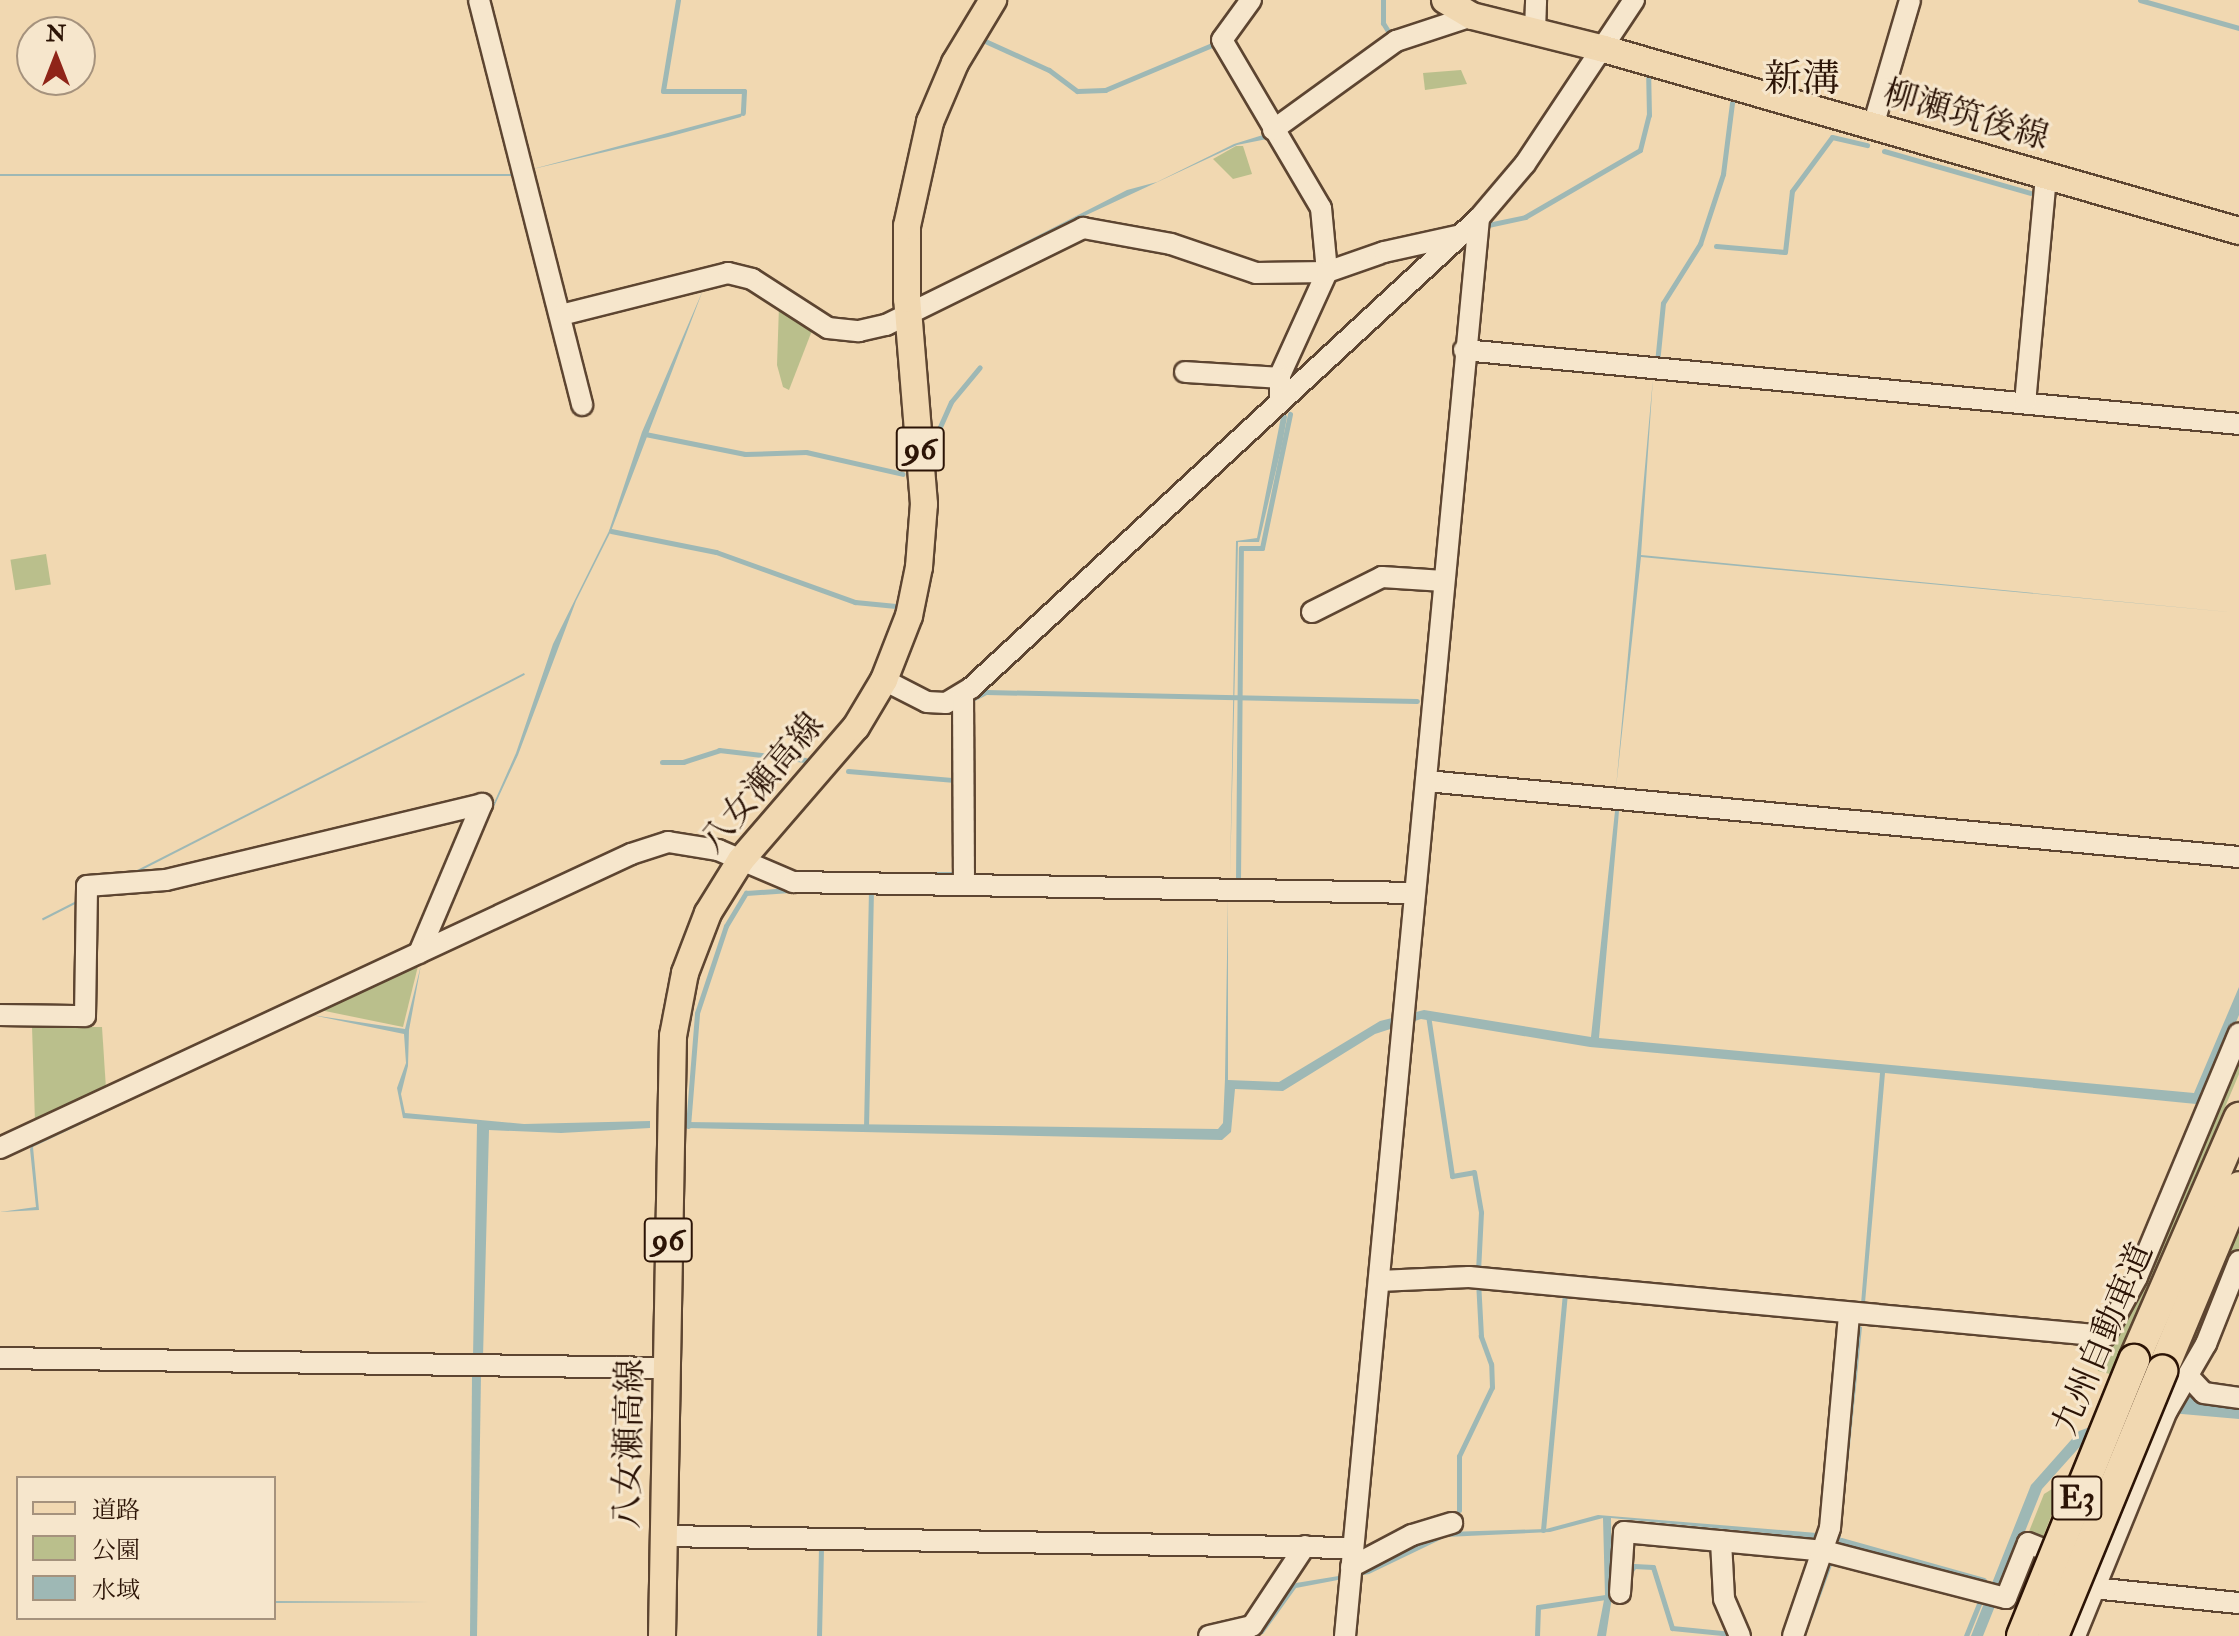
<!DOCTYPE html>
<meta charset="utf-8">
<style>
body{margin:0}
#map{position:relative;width:2239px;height:1636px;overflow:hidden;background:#f1d8b1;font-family:"IM FELL Double Pica","Noto Serif JP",serif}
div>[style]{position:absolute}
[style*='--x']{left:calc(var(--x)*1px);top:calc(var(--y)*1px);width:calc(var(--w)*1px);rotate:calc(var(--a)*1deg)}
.green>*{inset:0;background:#babf8c;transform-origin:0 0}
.water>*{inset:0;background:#9eb8b5;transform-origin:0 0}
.stream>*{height:5px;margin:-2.5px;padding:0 2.5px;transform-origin:2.5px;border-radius:2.5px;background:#9eb8b5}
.roads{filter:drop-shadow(2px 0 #5d4531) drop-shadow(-2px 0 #5d4531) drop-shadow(0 2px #5d4531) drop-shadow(0 -2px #5d4531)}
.minor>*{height:20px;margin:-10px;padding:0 10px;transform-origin:10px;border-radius:10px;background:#f6e6cc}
.major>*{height:26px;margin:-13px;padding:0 13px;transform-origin:13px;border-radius:13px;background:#f1d8b1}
.highway>*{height:30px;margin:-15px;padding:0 15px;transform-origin:15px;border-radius:15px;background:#f1d8b1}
.bridges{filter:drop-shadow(2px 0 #2c1406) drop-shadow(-2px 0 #2c1406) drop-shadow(0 2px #2c1406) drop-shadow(0 -2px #2c1406)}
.highway-bridge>*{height:30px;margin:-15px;padding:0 15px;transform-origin:15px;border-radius:15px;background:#f1d8b1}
span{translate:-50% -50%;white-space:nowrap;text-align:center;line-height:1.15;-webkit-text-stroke:6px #f6e6cc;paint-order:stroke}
.shield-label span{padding:2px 6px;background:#f6e6cc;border:2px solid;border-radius:6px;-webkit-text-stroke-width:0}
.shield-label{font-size:32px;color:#2c1406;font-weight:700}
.street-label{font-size:34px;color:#2c1406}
.quarter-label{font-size:38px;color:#2c1406}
.legend{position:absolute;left:16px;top:1476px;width:260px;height:144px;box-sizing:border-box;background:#f6e6cc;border:2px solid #a5927d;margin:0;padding:10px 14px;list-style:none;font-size:24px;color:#2c1406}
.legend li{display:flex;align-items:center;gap:16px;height:40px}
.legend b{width:40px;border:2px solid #a5927d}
.north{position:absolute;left:16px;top:16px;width:80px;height:80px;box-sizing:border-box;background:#f6e6cc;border:2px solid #a5927d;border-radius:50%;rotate:0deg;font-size:22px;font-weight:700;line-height:32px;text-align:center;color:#2c1406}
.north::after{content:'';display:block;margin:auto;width:28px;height:36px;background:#8f2418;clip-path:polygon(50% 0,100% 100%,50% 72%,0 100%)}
</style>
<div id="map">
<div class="green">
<i style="clip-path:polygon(1461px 70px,1467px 84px,1425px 90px,1423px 73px)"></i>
<i style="clip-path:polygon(1236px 146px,1243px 146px,1252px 174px,1233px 179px,1213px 159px)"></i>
<i style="clip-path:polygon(779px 306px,813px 328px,789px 390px,783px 387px,777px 365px)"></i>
<i style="left:46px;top:554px;width:31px;height:36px;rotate:81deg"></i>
<i style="clip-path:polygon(413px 964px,418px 966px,403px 1027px,320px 1010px)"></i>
<i style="clip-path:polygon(32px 1027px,102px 1027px,106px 1089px,35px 1122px)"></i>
<i style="clip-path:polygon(2239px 1051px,2239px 1074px,2133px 1325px,2110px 1374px,2098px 1371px,2095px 1360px,2109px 1354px,2111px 1336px)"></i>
<i style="clip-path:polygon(2239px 1223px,2239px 1248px,2207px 1329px,2185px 1368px,2179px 1364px)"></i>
<i style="clip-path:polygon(2065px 1481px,2041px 1542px,2028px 1534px,2044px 1494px)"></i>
</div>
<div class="water">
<i style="clip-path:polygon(743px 113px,741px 117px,668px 137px,529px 170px)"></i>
<i style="clip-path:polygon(1266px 134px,1267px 139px,1237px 145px,996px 257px,1127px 190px,1157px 182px,1234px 144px)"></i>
<i style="left:514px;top:174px;width:2px;height:530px;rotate:90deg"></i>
<i style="clip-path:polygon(703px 290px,611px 531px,576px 601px,518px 755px,460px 880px,516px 753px,553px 644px,609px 531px,642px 432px)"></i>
<i style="clip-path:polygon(1653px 378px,1641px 555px,2239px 613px,1641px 557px,1616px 788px)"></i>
<i style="clip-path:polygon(1283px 407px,1287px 417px,1282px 445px,1259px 542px,1238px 542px,1230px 879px,1236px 541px,1257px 538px)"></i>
<i style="left:524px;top:673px;width:2px;height:541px;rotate:63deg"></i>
<i style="clip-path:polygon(1615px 811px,1619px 811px,1599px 1038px,2194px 1093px,2239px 987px,2239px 1015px,2203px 1100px,2196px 1104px,1885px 1073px,1865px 1303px,1861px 1304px,1880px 1073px,1590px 1047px,1421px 1019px,1375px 1034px,1283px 1091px,1235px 1089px,1231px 1132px,1222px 1140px,686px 1128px,686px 1122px,1218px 1129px,1223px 1123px,1225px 1079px,1228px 897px,1228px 1080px,1279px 1082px,1380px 1021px,1424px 1010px,1591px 1037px)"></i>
<i style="clip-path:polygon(421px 965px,409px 1030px,408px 1066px,401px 1094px,405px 1113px,524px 1124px,650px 1121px,650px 1128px,561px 1133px,489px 1130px,483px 1357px,473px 1358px,477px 1124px,403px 1118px,397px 1088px,406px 1063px,404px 1034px,312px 1015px,405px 1029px)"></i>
<i style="clip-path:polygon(298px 1021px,33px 1147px,39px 1210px,0 1212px,36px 1207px,30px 1149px,33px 1144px)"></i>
<i style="clip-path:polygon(1858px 1326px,1862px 1327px,1840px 1544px,1839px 1538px)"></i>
<i style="clip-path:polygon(472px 1375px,481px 1375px,477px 1636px,470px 1636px)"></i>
<i style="clip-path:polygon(2187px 1392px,2239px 1403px,2239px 1419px,2159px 1412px,2085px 1441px,2042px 1489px,1983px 1636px,1971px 1636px,2031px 1485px,2079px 1431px)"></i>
<i style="clip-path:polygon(1598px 1515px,1817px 1533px,1816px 1538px,1611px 1518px,1612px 1597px,1606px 1636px,1597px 1636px,1605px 1595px,1603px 1518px,1550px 1532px,1446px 1537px,1369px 1574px,1296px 1588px,1263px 1634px,1249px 1636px,1296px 1583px,1369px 1571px,1415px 1543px,1447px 1532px,1546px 1529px)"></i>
<i style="clip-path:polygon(274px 1601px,429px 1602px,274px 1603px)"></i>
</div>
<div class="stream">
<i style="--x:678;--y:0;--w:92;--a:99.4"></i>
<i style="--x:663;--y:91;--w:81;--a:0"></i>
<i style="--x:744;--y:91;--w:22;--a:93"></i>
<i style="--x:1383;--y:0;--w:23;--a:90"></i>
<i style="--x:1383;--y:23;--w:15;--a:58"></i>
<i style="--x:2140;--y:0;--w:103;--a:15.8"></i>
<i style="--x:985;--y:41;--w:70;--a:24.4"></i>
<i style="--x:1049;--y:70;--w:35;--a:37"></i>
<i style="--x:1077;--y:91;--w:28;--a:-2"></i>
<i style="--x:1105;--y:90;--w:116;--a:-22.8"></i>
<i style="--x:1884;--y:151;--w:152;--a:16"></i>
<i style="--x:1488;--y:225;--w:38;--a:-12"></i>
<i style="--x:1525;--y:217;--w:133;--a:-30.2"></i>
<i style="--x:1640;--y:150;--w:36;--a:-76"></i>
<i style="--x:1649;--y:115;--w:46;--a:-91.2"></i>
<i style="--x:1716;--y:246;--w:69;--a:5"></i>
<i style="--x:1785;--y:252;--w:61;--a:-83.5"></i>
<i style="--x:1792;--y:191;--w:67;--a:-53.5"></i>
<i style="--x:1832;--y:137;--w:36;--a:13"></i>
<i style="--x:1657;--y:363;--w:60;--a:-84.3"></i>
<i style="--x:1663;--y:303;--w:70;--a:-57.9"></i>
<i style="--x:1700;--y:244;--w:74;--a:-71.8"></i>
<i style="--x:1723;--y:174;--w:72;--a:-82.8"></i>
<i style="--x:645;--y:434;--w:102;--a:11.3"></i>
<i style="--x:745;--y:454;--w:61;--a:-1.9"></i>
<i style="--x:806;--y:452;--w:99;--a:12.8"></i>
<i style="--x:935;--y:438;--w:39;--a:-66"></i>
<i style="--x:951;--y:402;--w:45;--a:-50.4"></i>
<i style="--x:611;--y:531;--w:107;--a:11.3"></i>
<i style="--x:716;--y:552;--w:148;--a:19.8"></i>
<i style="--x:855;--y:602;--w:41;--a:5.6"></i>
<i style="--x:972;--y:699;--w:16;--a:-27"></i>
<i style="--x:986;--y:692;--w:431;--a:1.2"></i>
<i style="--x:662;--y:762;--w:21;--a:0"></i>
<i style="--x:683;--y:762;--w:38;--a:-18"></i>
<i style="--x:719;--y:750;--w:87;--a:6.6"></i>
<i style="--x:848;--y:771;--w:104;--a:4.9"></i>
<i style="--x:900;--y:874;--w:51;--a:0"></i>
<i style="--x:1234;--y:881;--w:4;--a:0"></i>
<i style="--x:1238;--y:881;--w:333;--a:-89.5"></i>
<i style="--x:1241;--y:548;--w:21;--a:0"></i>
<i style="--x:1262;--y:548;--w:137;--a:-78.2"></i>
<i style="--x:1428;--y:1015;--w:163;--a:81.5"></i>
<i style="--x:1452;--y:1176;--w:22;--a:-10"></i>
<i style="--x:1474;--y:1172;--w:41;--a:80.1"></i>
<i style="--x:1481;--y:1212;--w:59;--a:92.9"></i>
<i style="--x:688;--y:1126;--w:113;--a:-85.4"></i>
<i style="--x:697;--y:1013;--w:92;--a:-71.6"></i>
<i style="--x:726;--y:926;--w:39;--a:-59"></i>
<i style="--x:746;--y:893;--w:44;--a:-3.9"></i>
<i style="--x:866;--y:1128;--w:238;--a:-88.8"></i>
<i style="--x:1459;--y:1510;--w:54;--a:-90"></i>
<i style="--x:1459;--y:1456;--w:76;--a:-64.4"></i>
<i style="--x:1492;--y:1387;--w:23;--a:-92"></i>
<i style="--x:1491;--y:1364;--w:30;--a:-110"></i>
<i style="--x:1481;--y:1336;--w:55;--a:-93.1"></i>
<i style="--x:1543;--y:1530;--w:238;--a:-84.7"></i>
<i style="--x:1841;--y:1540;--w:148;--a:15.6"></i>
<i style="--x:1630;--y:1572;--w:7;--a:-56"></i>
<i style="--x:1634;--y:1566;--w:19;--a:3"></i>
<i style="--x:1653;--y:1567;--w:64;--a:72.7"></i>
<i style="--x:1672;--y:1628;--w:60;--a:5.7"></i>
<i style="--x:1810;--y:1616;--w:55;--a:-69.9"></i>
<i style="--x:819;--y:1636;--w:87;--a:-88.7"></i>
<i style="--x:1537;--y:1636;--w:29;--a:-88"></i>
<i style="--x:1538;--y:1607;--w:75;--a:-8.5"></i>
<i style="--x:1966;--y:1636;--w:35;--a:-68"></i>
</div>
<div class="roads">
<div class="minor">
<i style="--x:479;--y:0;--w:418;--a:75.7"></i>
<i style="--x:1251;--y:0;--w:49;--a:125.9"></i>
<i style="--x:1222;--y:40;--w:195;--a:59.5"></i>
<i style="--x:1321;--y:208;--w:64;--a:84.6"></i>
<i style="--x:1327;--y:272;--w:113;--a:114.5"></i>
<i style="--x:1280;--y:375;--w:25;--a:90"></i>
<i style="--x:1535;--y:31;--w:31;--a:-88"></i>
<i style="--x:1873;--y:126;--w:131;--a:-73.6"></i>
<i style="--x:1273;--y:130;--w:152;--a:-35.9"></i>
<i style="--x:1396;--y:41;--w:80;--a:-18.2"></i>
<i style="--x:561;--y:315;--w:172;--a:-14.1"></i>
<i style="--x:728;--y:273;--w:25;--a:14"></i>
<i style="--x:752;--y:279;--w:90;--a:32.8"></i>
<i style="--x:828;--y:328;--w:31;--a:6"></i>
<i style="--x:859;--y:331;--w:28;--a:-13"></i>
<i style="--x:886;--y:325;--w:220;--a:-26.2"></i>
<i style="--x:1083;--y:228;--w:89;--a:10.3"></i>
<i style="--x:1171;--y:244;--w:90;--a:18.8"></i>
<i style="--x:1256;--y:273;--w:71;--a:-0.8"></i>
<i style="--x:1327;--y:272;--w:60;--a:-19.3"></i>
<i style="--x:1384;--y:252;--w:79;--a:-12.4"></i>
<i style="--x:1464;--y:350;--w:779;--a:5.45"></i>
<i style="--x:1185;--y:372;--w:95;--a:3.6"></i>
<i style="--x:2025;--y:403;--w:229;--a:-84.7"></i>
<i style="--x:1312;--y:612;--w:78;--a:-26.6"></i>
<i style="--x:1382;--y:577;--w:62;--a:3.7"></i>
<i style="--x:884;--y:680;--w:48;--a:27.1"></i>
<i style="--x:927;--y:702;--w:19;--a:3"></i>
<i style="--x:946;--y:703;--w:29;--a:-31"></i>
<i style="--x:971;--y:688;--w:692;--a:-42.77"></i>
<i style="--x:1479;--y:218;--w:71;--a:-49.6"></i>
<i style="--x:1525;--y:164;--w:197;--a:-56.4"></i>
<i style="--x:963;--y:694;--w:190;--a:89.7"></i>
<i style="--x:1426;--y:781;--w:817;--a:5.34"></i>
<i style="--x:419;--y:953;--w:162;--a:-67.1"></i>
<i style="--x:0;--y:1015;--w:85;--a:0.7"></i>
<i style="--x:85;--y:1016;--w:130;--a:-89.1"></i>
<i style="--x:87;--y:886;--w:79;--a:-4.3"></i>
<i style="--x:166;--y:880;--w:325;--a:-13.5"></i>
<i style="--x:0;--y:1148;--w:696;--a:-24.98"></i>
<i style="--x:631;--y:854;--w:39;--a:-18"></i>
<i style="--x:668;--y:842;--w:51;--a:9.1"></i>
<i style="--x:718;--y:850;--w:82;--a:23.1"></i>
<i style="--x:793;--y:882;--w:621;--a:1.01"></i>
<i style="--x:1379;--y:1281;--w:90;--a:-2.5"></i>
<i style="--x:1469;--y:1277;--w:639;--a:5.3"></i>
<i style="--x:2105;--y:1336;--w:67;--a:-61.5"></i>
<i style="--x:2137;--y:1277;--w:264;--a:-67.3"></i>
<i style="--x:0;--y:1358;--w:665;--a:0.86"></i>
<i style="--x:2188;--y:1376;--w:23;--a:47"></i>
<i style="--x:2204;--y:1393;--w:35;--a:8"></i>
<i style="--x:663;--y:1536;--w:690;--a:1"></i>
<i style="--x:1721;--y:1541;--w:58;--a:87"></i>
<i style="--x:1724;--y:1599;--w:40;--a:66.6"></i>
<i style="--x:1351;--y:1567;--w:69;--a:-27.7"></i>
<i style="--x:1412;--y:1535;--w:42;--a:-16.7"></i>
<i style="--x:2093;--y:1588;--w:147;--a:5.9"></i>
<i style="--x:1620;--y:1593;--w:61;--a:-86.2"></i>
<i style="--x:1624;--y:1532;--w:201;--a:5.4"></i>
<i style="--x:1824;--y:1551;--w:188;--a:14.5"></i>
<i style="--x:2006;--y:1598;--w:59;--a:-68.2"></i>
<i style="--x:2028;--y:1543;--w:78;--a:21.9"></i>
<i style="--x:1209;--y:1636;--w:44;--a:-13.1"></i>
<i style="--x:1252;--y:1626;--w:96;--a:-56.5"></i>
<i style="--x:1345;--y:1636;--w:1424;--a:-84.6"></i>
<i style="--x:1793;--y:1636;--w:114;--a:-71.1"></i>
<i style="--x:1830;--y:1528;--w:215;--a:-84.9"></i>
<i style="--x:2075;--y:1636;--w:243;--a:-67.8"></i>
<i style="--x:2167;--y:1411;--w:78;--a:-59.8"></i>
<i style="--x:2206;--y:1344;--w:89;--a:-68.3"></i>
</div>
<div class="major">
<i style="--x:1445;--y:0;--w:31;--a:31"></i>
<i style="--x:1472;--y:16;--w:136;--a:14"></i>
<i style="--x:1604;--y:49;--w:661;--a:15.99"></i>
<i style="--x:662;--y:1636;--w:600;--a:-88.95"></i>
<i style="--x:673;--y:1036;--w:64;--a:-79.2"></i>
<i style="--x:685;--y:973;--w:64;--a:-69"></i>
<i style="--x:708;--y:913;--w:62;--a:-58.1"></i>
<i style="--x:741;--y:860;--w:176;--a:-49.2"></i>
<i style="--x:856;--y:727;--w:55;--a:-59.2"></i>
<i style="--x:884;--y:680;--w:69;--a:-68.7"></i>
<i style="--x:909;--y:616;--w:50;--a:-78.5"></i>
<i style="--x:919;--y:567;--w:63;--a:-85.5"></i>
<i style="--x:924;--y:504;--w:206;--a:-94.7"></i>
<i style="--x:907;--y:299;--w:73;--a:-90"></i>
<i style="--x:907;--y:226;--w:107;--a:-77.5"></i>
<i style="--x:930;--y:122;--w:64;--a:-67"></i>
<i style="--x:955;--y:63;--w:74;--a:-58.9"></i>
</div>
<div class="highway">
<i style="--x:2134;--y:1360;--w:264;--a:-66.5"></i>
<i style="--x:2162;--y:1371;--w:199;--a:-67.3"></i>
</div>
</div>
<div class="bridges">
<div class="highway-bridge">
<i style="--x:2022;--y:1636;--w:298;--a:-67.9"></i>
<i style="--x:2053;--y:1636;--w:287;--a:-67.6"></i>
</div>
</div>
<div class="shield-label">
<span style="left:920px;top:449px">96</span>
<span style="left:668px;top:1240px">96</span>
<span style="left:2077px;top:1498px">E3</span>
</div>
<div class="street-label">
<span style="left:1966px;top:115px;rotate:16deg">柳瀬筑後線</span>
<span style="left:762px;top:783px;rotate:-50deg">八女瀬高線</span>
<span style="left:2103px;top:1339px;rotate:-67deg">九州自動車道</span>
<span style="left:629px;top:1444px;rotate:-89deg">八女瀬高線</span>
</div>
<div class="quarter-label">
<span style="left:1802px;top:80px">新溝</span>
</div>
<ul class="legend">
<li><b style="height:10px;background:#f1d8b1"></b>道路</li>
<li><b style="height:22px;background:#babf8c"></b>公園</li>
<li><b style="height:22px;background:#9eb8b5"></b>水域</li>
</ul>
<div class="north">N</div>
</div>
